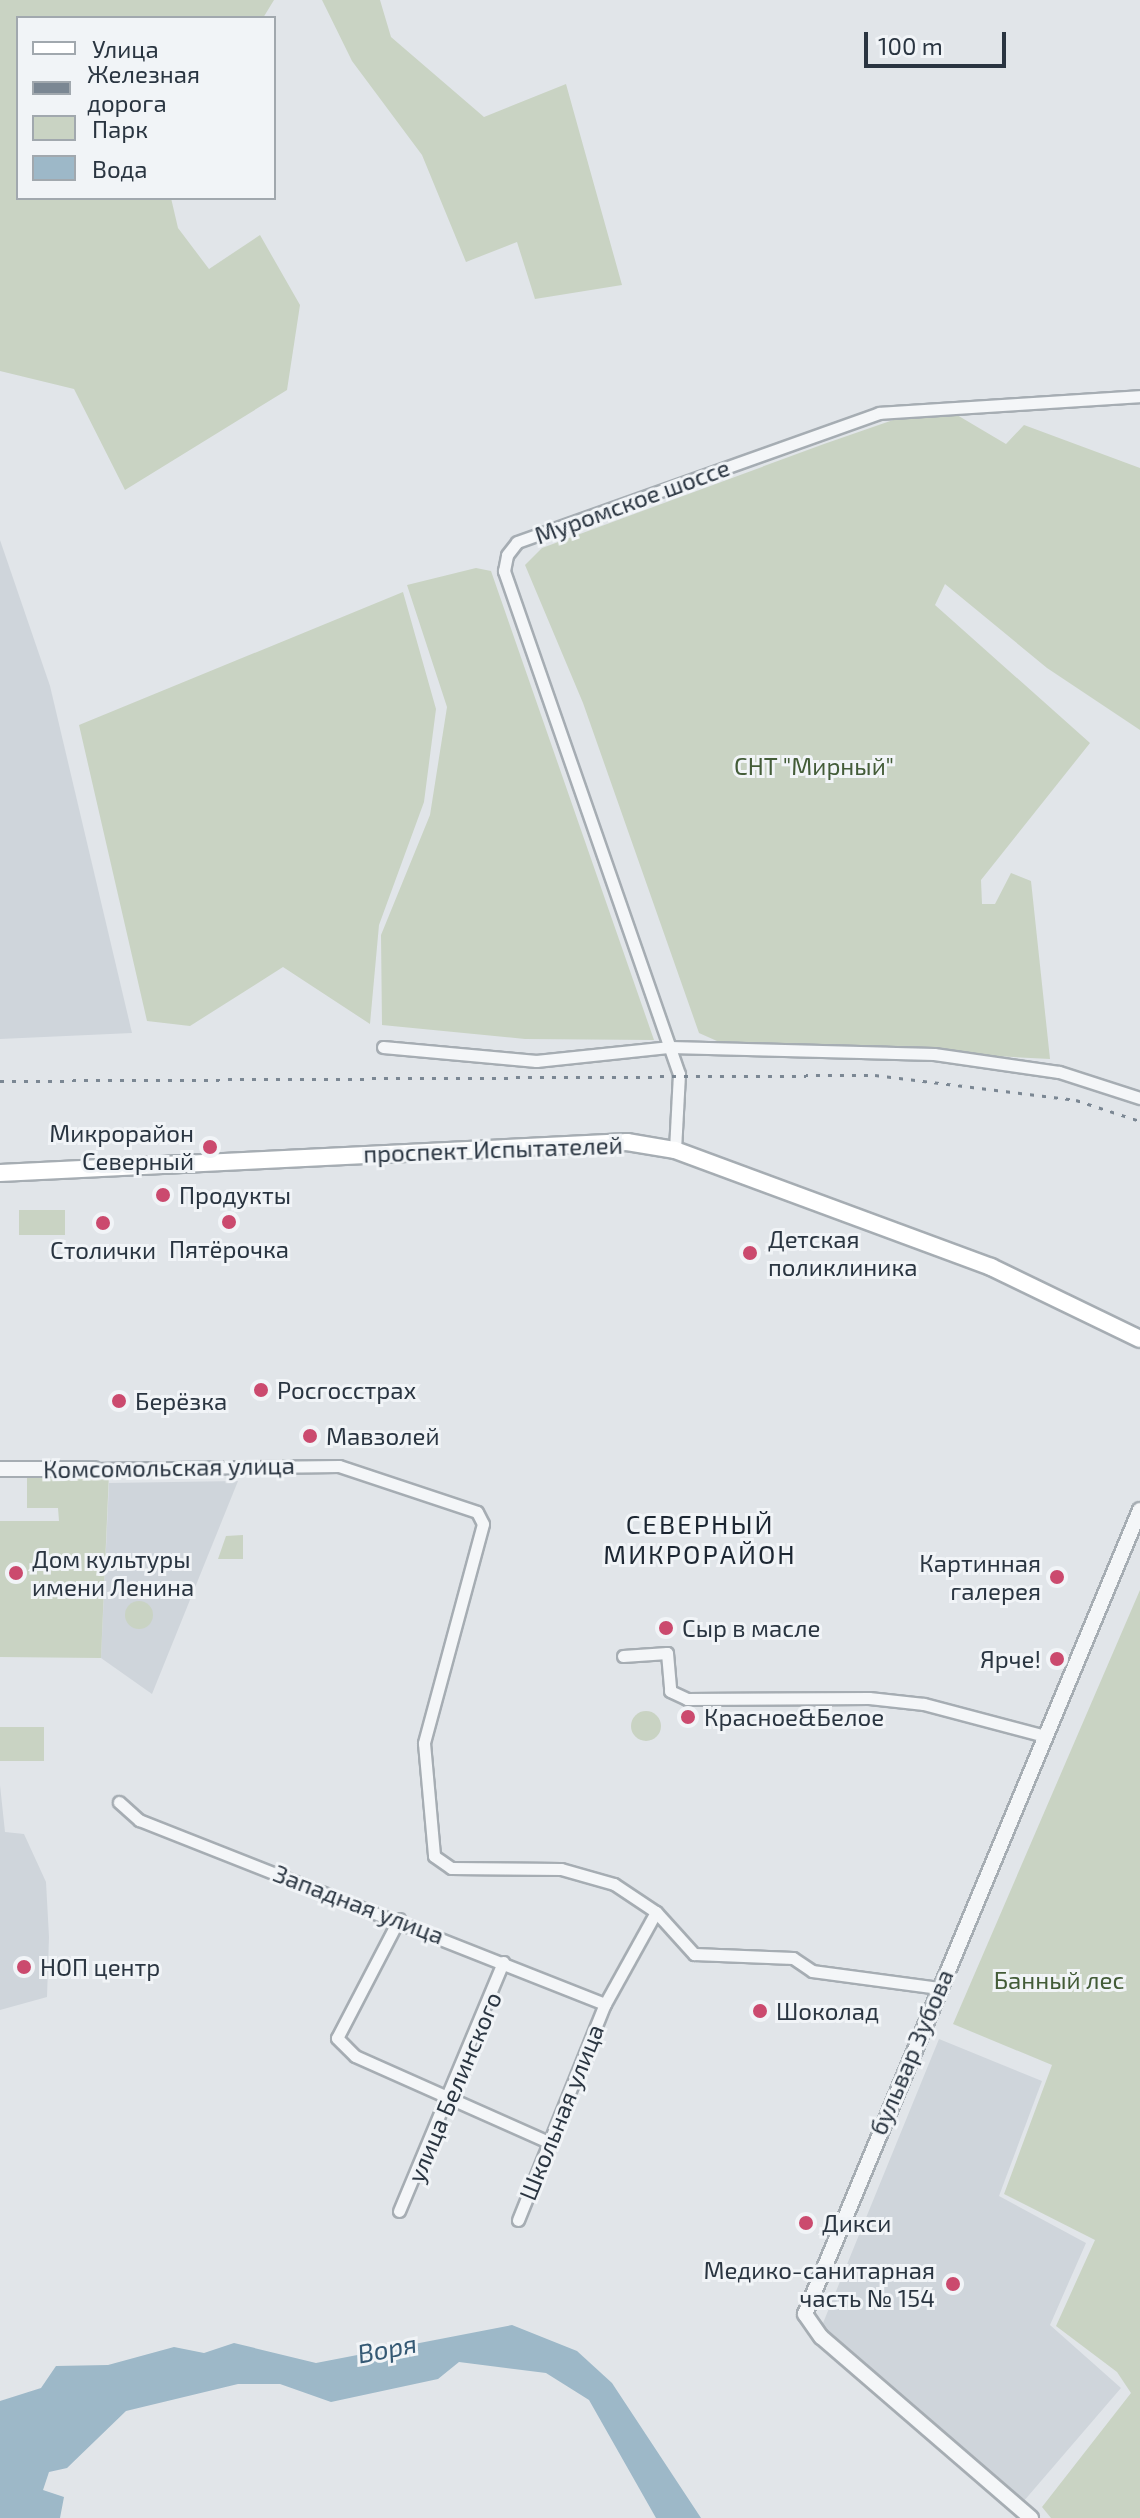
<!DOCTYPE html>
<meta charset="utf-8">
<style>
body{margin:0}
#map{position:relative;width:1140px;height:2518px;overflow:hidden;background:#e1e5e9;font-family:"Exo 2",sans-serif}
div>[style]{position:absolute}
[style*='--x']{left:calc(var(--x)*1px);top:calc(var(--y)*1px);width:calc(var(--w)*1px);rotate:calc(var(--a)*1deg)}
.built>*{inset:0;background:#cfd5db}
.green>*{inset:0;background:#c9d3c3;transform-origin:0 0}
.round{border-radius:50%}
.water>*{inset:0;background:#9db8c8}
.roads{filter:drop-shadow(2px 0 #a6adb3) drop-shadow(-2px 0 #a6adb3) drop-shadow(0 2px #a6adb3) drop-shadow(0 -2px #a6adb3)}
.minor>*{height:11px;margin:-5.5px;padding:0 5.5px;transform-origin:5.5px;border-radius:5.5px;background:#f4f6f8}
.tertiary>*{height:14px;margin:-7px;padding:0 7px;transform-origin:7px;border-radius:7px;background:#f4f6f8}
.secondary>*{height:16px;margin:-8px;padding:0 8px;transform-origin:8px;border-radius:8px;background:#fff}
.rail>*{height:3px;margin-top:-1.5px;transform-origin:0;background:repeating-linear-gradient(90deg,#7b8793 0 4px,transparent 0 12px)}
.dots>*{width:22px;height:22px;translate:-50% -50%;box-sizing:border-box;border:4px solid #f1f4f7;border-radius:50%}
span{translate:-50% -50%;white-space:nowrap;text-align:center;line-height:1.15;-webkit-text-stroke:6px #f1f4f7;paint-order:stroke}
.street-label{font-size:24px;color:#2a3541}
.park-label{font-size:24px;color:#435c38}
.poi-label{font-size:24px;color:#2a3541}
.right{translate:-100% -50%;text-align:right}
.left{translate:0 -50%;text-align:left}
.neighbourhood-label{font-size:26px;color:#1c2632;letter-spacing:2px}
.water-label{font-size:26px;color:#355974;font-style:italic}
.legend{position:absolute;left:16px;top:16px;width:260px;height:184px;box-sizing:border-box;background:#f1f4f7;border:2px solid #a1a8ae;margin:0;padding:10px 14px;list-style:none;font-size:24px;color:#2a3541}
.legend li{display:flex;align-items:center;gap:16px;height:40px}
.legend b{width:40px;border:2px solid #a1a8ae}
.scale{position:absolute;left:864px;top:32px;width:142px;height:36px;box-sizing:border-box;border:4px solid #2a3541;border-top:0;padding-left:10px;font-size:24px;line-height:28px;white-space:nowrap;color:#2a3541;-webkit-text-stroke:6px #f1f4f7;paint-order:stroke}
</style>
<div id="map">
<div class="built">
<i style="clip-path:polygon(0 540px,50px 686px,132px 1033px,0 1039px)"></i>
<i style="clip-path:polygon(238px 1481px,152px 1694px,101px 1658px,109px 1483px)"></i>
<i style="clip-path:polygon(0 1785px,5px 1832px,24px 1834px,46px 1882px,49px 1937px,47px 1997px,0 2010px)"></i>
<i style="clip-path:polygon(939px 2039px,1042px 2081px,999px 2196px,1086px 2243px,1050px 2325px,1121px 2388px,1023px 2502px,821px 2328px)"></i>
</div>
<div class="green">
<i style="clip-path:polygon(0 0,274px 0,263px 18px,18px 18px,18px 198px,171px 198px,178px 228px,209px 269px,260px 235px,300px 305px,287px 390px,125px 490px,74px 389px,0 371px)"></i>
<i style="clip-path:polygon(322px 0,380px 0,391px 37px,484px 117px,566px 84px,622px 285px,535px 299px,517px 242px,466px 262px,422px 155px,352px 61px)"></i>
<i style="clip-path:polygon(957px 415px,1006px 444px,1024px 425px,1140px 468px,1140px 730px,1047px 668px,945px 584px,935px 605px,1090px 743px,981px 880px,982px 904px,995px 904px,1011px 873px,1031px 881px,1050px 1059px,717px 1041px,699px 1033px,583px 703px,525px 565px,542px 548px,824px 444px,896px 419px)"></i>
<i style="clip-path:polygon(476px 568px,491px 571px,654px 1040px,525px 1039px,382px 1025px,381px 935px,430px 815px,447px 707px,407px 585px)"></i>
<i style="clip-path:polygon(403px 592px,436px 709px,424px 802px,379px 925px,370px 1024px,283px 967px,190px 1026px,147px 1021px,79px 725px)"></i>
<i style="left:19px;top:1210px;width:46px;height:25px"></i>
<i style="clip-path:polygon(27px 1473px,109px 1473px,101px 1658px,0 1657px,0 1521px,59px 1521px,58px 1508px,27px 1508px)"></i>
<i style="clip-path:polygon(243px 1535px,243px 1559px,218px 1559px,226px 1536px)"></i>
<i style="clip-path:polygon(1140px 1590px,1140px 2518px,1051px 2518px,1042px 2507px,1131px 2393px,1117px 2372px,1056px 2326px,1095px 2240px,1004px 2194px,1052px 2065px,953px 2024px)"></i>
<i class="round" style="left:125px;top:1601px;width:28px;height:28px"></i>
<i class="round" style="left:631px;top:1711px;width:30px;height:30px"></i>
<i style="left:0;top:1727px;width:44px;height:34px"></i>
</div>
<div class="water">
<i style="clip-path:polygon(512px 2325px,577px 2351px,612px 2383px,701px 2518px,656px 2518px,589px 2400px,546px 2373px,459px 2362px,438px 2379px,331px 2402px,280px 2384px,238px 2384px,126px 2411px,67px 2468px,49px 2472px,43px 2490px,64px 2497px,60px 2518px,0 2518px,0 2401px,41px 2388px,56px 2366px,108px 2365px,174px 2347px,204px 2353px,234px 2343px,316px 2363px)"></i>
</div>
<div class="roads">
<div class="minor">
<i style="--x:383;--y:1047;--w:154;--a:5.2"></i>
<i style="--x:536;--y:1061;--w:135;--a:-6"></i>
<i style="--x:670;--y:1047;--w:264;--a:1.5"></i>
<i style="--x:934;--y:1054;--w:126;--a:8.2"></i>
<i style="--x:1059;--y:1072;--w:85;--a:17.8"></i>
<i style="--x:675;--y:1150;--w:76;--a:-87"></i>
<i style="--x:679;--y:1074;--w:533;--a:-109.18"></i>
<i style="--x:504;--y:571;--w:16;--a:-79"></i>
<i style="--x:507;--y:555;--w:16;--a:-52"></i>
<i style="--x:517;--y:542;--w:384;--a:-19.6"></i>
<i style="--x:879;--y:413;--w:262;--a:-3.7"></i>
<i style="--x:94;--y:1469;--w:245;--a:-0.7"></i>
<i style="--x:339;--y:1466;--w:145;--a:18.4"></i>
<i style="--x:477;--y:1512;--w:13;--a:63"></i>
<i style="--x:483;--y:1524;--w:227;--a:105.1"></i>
<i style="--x:424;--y:1743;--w:113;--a:84.9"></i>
<i style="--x:434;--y:1856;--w:21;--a:35"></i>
<i style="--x:451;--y:1868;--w:110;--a:0.5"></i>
<i style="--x:561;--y:1869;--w:55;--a:15.8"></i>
<i style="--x:614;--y:1884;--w:50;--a:33.7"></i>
<i style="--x:656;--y:1912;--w:57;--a:47.9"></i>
<i style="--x:694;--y:1954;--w:99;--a:2.3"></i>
<i style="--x:793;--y:1958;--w:23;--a:34"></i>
<i style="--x:812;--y:1971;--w:128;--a:7.6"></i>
<i style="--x:623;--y:1656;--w:44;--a:-3.9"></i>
<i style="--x:667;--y:1653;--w:38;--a:85"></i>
<i style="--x:670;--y:1691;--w:19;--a:25"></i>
<i style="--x:687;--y:1699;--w:182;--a:-0.3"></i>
<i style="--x:869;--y:1698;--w:55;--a:6.2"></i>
<i style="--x:924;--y:1704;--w:125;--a:14.8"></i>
<i style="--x:119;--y:1802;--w:27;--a:42"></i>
<i style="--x:139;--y:1820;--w:501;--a:21.55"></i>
<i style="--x:399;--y:1919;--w:134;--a:117.5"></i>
<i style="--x:337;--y:2038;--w:25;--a:45"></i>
<i style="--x:355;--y:2056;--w:211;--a:24"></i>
<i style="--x:399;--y:2211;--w:270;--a:-67.3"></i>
<i style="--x:518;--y:2220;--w:233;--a:-68.1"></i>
<i style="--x:605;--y:2004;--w:105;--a:-61"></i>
</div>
<div class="tertiary">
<i style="--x:0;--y:1469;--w:94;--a:0"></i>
<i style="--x:1031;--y:2518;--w:277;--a:-139.2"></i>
<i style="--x:821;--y:2337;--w:28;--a:-125"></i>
<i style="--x:805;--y:2314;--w:871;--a:-67.38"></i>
</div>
<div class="secondary">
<i style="--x:0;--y:1173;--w:628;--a:-2.83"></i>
<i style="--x:627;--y:1142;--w:49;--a:9.5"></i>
<i style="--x:675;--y:1150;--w:337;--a:20.3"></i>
<i style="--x:991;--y:1267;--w:165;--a:25.8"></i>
</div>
</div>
<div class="rail">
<i style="--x:0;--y:1081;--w:875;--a:-0.39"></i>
<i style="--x:875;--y:1075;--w:203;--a:7.1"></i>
<i style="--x:1076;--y:1100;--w:67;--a:18.2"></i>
</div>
<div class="dots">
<i style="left:210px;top:1147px;background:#cb4a6e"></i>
<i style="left:163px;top:1195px;background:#cb4a6e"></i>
<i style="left:229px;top:1222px;background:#cb4a6e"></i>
<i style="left:103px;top:1223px;background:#cb4a6e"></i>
<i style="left:750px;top:1253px;background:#cb4a6e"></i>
<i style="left:261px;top:1390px;background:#cb4a6e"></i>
<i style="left:119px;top:1401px;background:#cb4a6e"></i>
<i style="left:310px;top:1436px;background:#cb4a6e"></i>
<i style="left:16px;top:1573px;background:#cb4a6e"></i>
<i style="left:1057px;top:1577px;background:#cb4a6e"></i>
<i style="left:666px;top:1628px;background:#cb4a6e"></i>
<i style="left:1057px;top:1659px;background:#cb4a6e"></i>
<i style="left:688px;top:1717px;background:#cb4a6e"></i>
<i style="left:24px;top:1967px;background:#cb4a6e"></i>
<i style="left:760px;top:2011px;background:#cb4a6e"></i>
<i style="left:806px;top:2223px;background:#cb4a6e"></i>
<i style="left:953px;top:2284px;background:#cb4a6e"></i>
</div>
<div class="street-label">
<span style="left:632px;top:501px;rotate:-20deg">Муромское шоссе</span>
<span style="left:493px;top:1149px;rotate:-2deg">проспект Испытателей</span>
<span style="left:169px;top:1467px;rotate:-1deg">Комсомольская улица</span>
<span style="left:359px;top:1904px;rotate:21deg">Западная улица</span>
<span style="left:911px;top:2052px;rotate:-67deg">бульвар Зубова</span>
<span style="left:454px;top:2087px;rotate:-67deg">улица Белинского</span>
<span style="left:561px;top:2112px;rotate:-68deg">Школьная улица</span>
</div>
<div class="park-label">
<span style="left:814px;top:766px">СНТ "Мирный"</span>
<span style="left:1059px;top:1980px">Банный лес</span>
</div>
<div class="poi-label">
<span class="right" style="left:194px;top:1147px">Микрорайон<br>Северный</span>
<span class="left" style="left:179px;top:1195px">Продукты</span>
<span class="left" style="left:768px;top:1253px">Детская<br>поликлиника</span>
<span style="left:229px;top:1249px">Пятёрочка</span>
<span style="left:103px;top:1250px">Столички</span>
<span class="left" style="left:277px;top:1390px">Росгосстрах</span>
<span class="left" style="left:135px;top:1401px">Берёзка</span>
<span class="left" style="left:326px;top:1436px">Мавзолей</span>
<span class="left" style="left:32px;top:1573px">Дом культуры<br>имени Ленина</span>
<span class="right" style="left:1041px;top:1577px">Картинная<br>галерея</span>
<span class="left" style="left:682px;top:1628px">Сыр в масле</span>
<span class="right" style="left:1041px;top:1659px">Ярче!</span>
<span class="left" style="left:704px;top:1717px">Красное&amp;Белое</span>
<span class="left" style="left:40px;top:1967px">НОП центр</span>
<span class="left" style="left:776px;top:2011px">Шоколад</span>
<span class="left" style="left:822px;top:2223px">Дикси</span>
<span class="right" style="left:935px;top:2284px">Медико-санитарная<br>часть № 154</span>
</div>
<div class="neighbourhood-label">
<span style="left:700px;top:1539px">СЕВЕРНЫЙ<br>МИКРОРАЙОН</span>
</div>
<div class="water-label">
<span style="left:387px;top:2348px;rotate:-11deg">Воря</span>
</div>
<ul class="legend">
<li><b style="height:10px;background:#fff"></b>Улица</li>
<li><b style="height:10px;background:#7b8793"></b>Железная дорога</li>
<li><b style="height:22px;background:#c9d3c3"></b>Парк</li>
<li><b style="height:22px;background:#9db8c8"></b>Вода</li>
</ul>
<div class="scale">100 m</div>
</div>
